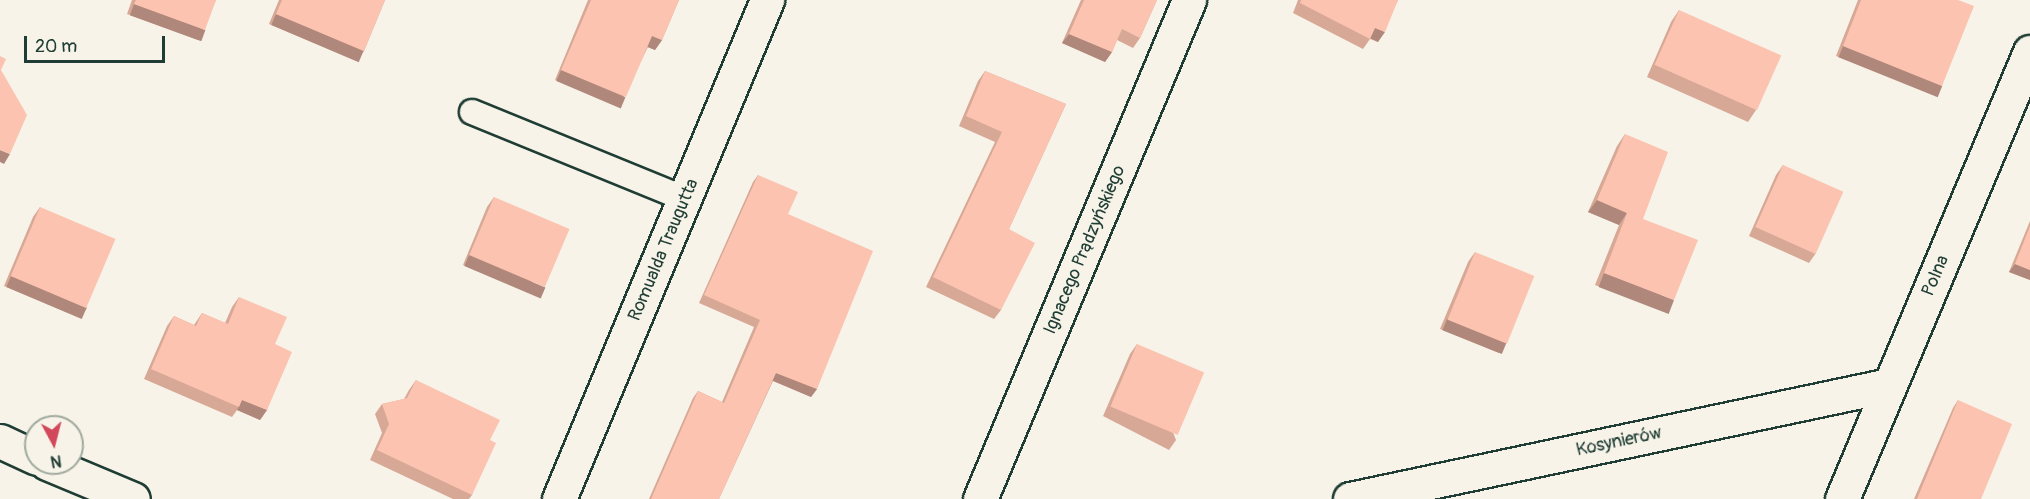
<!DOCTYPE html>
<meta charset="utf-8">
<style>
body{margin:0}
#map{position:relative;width:2030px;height:499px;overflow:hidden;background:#f7f3e8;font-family:Pangolin,sans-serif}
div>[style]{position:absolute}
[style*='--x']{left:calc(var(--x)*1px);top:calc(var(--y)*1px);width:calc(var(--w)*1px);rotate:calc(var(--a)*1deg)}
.roads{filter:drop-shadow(2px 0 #1f3d34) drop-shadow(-2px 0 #1f3d34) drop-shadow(0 2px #1f3d34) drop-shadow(0 -2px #1f3d34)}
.service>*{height:24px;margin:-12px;padding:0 12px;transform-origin:12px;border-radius:12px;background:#f7f3e8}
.minor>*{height:33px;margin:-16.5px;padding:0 16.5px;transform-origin:16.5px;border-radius:16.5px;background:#f7f3e8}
.wall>*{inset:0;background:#d8a897}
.shaded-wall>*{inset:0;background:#b0887b;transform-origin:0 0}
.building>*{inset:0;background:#fbc3b0;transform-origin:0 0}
span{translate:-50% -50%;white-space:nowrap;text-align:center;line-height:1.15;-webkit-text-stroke:5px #f7f3e8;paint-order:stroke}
.street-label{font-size:18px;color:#1f3d34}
.north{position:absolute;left:24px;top:415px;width:60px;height:60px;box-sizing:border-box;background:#f7f3e8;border:2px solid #a1aaa0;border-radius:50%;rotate:173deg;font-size:16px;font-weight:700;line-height:24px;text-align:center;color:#1f3d34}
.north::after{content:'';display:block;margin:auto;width:21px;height:27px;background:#d1495b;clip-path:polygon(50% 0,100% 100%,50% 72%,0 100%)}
.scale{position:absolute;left:24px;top:36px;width:141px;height:27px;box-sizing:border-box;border:3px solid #1f3d34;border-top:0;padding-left:8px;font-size:18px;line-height:21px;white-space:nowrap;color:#1f3d34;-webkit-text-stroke:4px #f7f3e8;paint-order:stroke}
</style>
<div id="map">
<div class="roads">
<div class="service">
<i style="--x:472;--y:112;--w:230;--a:22.2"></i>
</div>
<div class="minor">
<i style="--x:0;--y:441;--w:40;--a:25"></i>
<i style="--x:47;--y:463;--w:93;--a:22.7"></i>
<i style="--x:559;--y:499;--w:541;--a:-67.37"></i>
<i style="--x:980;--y:499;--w:541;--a:-67.27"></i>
<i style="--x:1350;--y:499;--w:551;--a:-11.94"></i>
<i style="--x:1842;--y:499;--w:485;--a:-67.2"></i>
</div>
</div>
<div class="wall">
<i style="clip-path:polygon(132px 0,216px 0,198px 40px,127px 14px)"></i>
<i style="clip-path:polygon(279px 0,385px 0,364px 51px,357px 61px,269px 24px)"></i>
<i style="clip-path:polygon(588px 0,679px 0,662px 40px,655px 50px,648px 47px,619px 106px,555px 80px)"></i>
<i style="clip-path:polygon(1081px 0,1157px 0,1140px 38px,1133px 48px,1117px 40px,1112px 52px,1105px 62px,1062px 43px)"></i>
<i style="clip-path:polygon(1298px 0,1398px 0,1378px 42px,1370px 39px,1363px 49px,1293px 13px)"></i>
<i style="clip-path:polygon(1858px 0,1958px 0,1942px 86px,1935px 95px,1836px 56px)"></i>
<i style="clip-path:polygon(1679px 10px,1756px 110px,1748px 122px,1647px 77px,1671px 22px)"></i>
<i style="clip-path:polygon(985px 71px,1066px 104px,1009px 229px,1001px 310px,994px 319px,926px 287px,995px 142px,959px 126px,978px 81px)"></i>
<i style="clip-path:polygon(1625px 134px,1643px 219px,1666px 312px,1595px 285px,1619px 225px,1588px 212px,1617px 146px)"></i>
<i style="clip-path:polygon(1783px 165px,1816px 253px,1809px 263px,1749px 236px,1776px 175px)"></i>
<i style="clip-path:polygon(758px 175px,788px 214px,817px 389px,811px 397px,773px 381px,719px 499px,649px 499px,693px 398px,698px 391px,722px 402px,754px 327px,699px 303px,753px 182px)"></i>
<i style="clip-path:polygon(494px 197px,539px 297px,463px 265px,487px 207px)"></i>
<i style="clip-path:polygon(40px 207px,87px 308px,80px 318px,4px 286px,33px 217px)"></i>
<i style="clip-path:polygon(2030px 221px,2030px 280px,2009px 272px)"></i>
<i style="clip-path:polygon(1475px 252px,1499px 353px,1440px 329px,1468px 262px)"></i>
<i style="clip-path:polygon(239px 297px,275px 344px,267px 410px,260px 420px,237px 410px,232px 417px,144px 379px,167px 326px,174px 316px,194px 325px,202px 313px,225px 323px,232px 307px)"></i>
<i style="clip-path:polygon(1137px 344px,1176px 440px,1169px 450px,1103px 416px,1130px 354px)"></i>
<i style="clip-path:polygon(416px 380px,490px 440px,472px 495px,469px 499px,453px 499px,370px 460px,382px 433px,375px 414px,382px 404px,404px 399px,409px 390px)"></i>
<i style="clip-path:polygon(1958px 400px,1981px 499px,1914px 499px,1953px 408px)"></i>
</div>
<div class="shaded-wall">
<i style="left:134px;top:4px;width:76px;height:12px;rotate:20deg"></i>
<i style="left:276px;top:14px;width:95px;height:12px;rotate:23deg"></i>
<i style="clip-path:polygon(1375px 28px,1385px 32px,1378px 42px,1368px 37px)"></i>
<i style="clip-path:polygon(1069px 34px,1112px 52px,1105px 62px,1062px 43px)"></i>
<i style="clip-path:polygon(652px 36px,662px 40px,655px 50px,645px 46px)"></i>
<i style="left:1843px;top:46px;width:107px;height:12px;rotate:22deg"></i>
<i style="left:561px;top:70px;width:70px;height:12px;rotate:23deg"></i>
<i style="clip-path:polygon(0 150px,10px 154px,4px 164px,0 162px)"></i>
<i style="clip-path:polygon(1597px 200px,1627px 213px,1619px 225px,1588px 212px)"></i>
<i style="left:469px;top:255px;width:83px;height:12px;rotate:23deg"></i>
<i style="clip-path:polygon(2015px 264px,2030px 270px,2030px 280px,2009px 272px)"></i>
<i style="left:1604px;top:273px;width:75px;height:15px;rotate:21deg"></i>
<i style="left:11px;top:276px;width:82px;height:12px;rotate:23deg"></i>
<i style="left:1447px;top:319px;width:64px;height:12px;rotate:22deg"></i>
<i style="clip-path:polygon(776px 373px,817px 389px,811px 397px,771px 380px)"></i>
<i style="clip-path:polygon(242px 400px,267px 410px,260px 420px,237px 410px)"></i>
</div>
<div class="building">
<i style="clip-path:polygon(136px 0,216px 0,205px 30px,134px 4px)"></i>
<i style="clip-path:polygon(282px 0,385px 0,364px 51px,276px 14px)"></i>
<i style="clip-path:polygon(591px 0,679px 0,662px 40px,652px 36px,626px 97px,561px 70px)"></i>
<i style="clip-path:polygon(1084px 0,1157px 0,1140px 38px,1122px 29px,1112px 52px,1069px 34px)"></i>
<i style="clip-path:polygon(1301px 0,1398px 0,1385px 32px,1375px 28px,1370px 39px,1300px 3px)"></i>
<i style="clip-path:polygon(1861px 0,1958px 0,1974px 6px,1942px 86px,1843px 46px)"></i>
<i style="left:1679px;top:10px;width:112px;height:60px;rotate:24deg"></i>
<i style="clip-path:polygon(0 56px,6px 59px,1px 70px,27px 115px,10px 154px,0 150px)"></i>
<i style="clip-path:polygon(985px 71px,1066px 104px,1009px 229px,1035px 243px,1001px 310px,933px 277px,1002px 132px,966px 116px)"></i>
<i style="clip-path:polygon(1625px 134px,1668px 152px,1643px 219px,1698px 240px,1674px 300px,1604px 273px,1627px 213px,1597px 200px)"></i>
<i style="left:1783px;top:165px;width:66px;height:68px;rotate:24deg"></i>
<i style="clip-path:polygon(758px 175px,798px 192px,788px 214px,873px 251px,817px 389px,776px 373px,719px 499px,651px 499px,698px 391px,724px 403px,760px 320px,704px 295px)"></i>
<i style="left:494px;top:197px;width:82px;height:63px;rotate:23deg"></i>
<i style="left:40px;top:207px;width:82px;height:75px;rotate:23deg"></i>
<i style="clip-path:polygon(2030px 226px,2030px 270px,2015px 264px)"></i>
<i style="left:1475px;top:252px;width:64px;height:73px;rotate:22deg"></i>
<i style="clip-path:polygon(239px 297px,287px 317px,275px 344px,292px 352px,267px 410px,242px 400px,239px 407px,151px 369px,174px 316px,196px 326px,202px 313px,228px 324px)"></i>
<i style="left:1137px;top:344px;width:73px;height:68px;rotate:23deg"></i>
<i style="clip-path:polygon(416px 380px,500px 420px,490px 440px,496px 443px,472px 495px,377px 450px,389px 424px,382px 404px,407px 398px)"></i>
<i style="clip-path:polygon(1958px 400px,2012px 424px,1981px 499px,1917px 499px)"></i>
</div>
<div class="street-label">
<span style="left:664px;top:250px;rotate:-67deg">Romualda Traugutta</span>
<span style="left:1085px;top:250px;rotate:-67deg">Ignacego Prądzyńskiego</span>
<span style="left:1936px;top:276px;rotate:-67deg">Polna</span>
<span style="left:1619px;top:442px;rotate:-12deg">Kosynierów</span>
</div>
<div class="north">N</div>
<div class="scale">20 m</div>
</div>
